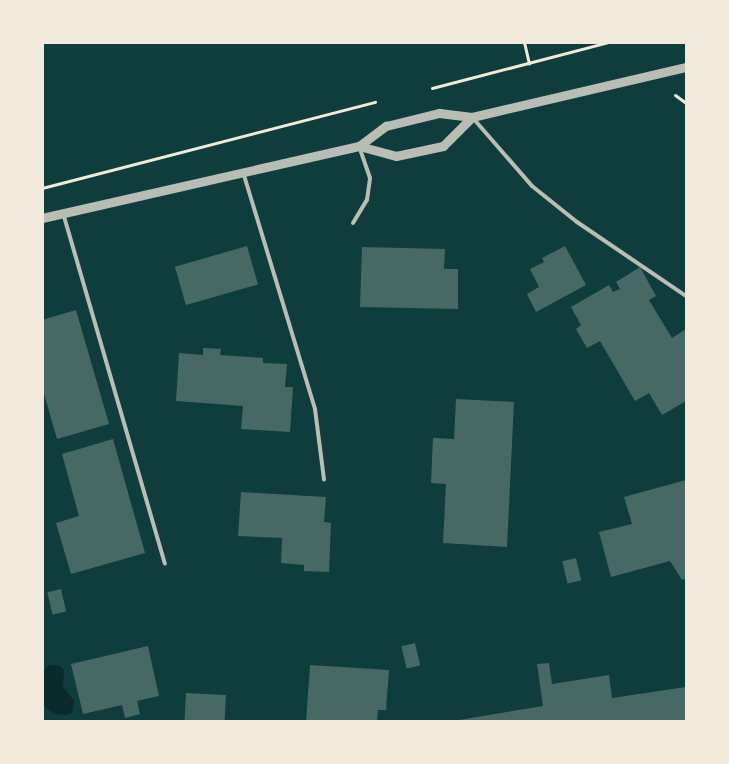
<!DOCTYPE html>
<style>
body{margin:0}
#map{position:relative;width:729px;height:764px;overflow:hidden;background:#0f3d3e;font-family:Lato,sans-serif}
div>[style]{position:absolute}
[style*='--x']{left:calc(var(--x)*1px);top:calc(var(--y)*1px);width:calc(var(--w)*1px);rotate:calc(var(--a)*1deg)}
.water>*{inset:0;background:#0a2a2b}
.building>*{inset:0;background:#486865;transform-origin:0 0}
.path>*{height:3px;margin:-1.5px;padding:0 1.5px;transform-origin:1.5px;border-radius:1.5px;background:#f1e9da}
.service>*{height:4px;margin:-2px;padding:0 2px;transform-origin:2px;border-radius:2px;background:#b8beb3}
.tertiary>*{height:9px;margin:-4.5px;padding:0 4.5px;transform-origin:4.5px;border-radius:4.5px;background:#b8beb3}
span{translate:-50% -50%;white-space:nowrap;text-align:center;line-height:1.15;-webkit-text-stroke:4px #f1e9da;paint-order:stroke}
.frame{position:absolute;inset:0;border:44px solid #f1e9da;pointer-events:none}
</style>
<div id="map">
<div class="water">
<i style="clip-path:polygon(50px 665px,59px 665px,64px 670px,63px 687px,74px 701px,72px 713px,66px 715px,56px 714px,47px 709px,43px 704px,43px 671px)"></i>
</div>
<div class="building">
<i style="left:247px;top:246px;width:40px;height:75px;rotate:74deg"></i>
<i style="clip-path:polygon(565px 246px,586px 285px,536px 312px,527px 294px,539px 287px,530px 269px,544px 262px,542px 258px)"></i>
<i style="clip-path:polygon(362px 247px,445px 249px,444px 269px,458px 269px,458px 309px,360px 307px)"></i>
<i style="clip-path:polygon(640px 267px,656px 296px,649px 300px,672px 338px,686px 329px,686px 401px,662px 415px,649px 393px,635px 401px,600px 341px,587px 348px,576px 329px,581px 325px,571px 307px,609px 285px,613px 292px,620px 289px,616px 282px)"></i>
<i style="clip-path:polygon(76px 310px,109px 424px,57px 439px,42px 387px,42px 320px)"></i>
<i style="clip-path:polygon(203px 348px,221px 349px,220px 355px,263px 358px,263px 363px,287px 364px,285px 387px,293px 387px,290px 432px,241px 429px,243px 406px,176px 401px,179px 353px,203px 355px)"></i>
<i style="clip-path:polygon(456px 399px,514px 402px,507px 547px,443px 543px,446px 484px,431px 483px,433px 438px,454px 439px)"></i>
<i style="clip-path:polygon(113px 439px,145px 553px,71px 574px,56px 523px,79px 516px,62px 454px)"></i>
<i style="clip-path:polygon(686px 480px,686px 578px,682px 580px,670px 561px,611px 577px,599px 532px,632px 524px,624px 497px)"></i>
<i style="clip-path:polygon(241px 492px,326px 497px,324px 522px,331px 523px,329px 572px,304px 571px,304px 565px,281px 563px,282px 538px,238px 536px)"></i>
<i style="left:576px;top:558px;width:23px;height:14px;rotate:77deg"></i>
<i style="left:61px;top:589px;width:23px;height:14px;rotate:77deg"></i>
<i style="left:415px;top:643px;width:23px;height:14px;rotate:77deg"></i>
<i style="clip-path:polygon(148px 646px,159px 696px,137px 701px,140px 714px,125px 718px,122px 705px,83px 714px,71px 664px)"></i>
<i style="clip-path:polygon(549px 663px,552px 684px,609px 675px,612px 698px,686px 687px,686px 722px,447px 722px,543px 706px,537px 664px)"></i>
<i style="clip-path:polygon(310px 665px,389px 670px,386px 710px,378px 710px,377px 722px,306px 722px)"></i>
<i style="left:186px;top:693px;width:40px;height:29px;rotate:3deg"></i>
</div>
<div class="path">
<i style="--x:524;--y:42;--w:22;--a:77"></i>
<i style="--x:432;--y:88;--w:183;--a:-14.6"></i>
<i style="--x:675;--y:95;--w:14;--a:36"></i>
<i style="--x:42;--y:188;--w:344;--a:-14.5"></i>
</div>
<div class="service">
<i style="--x:472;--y:117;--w:91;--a:49"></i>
<i style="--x:532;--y:186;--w:58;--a:38.7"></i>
<i style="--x:577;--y:222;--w:132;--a:34.2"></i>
<i style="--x:243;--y:172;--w:248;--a:73.1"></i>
<i style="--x:315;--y:409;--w:71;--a:82.7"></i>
<i style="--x:63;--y:213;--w:365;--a:73.8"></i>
<i style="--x:353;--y:223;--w:27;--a:-59"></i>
<i style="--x:367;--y:200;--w:22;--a:-82"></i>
<i style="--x:370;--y:178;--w:34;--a:-109"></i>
</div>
<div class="tertiary">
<i style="--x:359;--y:146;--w:38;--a:15"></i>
<i style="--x:396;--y:156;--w:48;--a:-12"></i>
<i style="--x:443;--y:146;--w:41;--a:-45"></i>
<i style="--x:42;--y:218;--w:325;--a:-12.8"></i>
<i style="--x:359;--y:146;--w:34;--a:-37"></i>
<i style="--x:386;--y:126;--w:55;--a:-13.8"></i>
<i style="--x:439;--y:113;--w:33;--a:7"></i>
<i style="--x:472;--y:117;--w:220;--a:-13.2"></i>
</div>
<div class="frame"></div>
</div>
